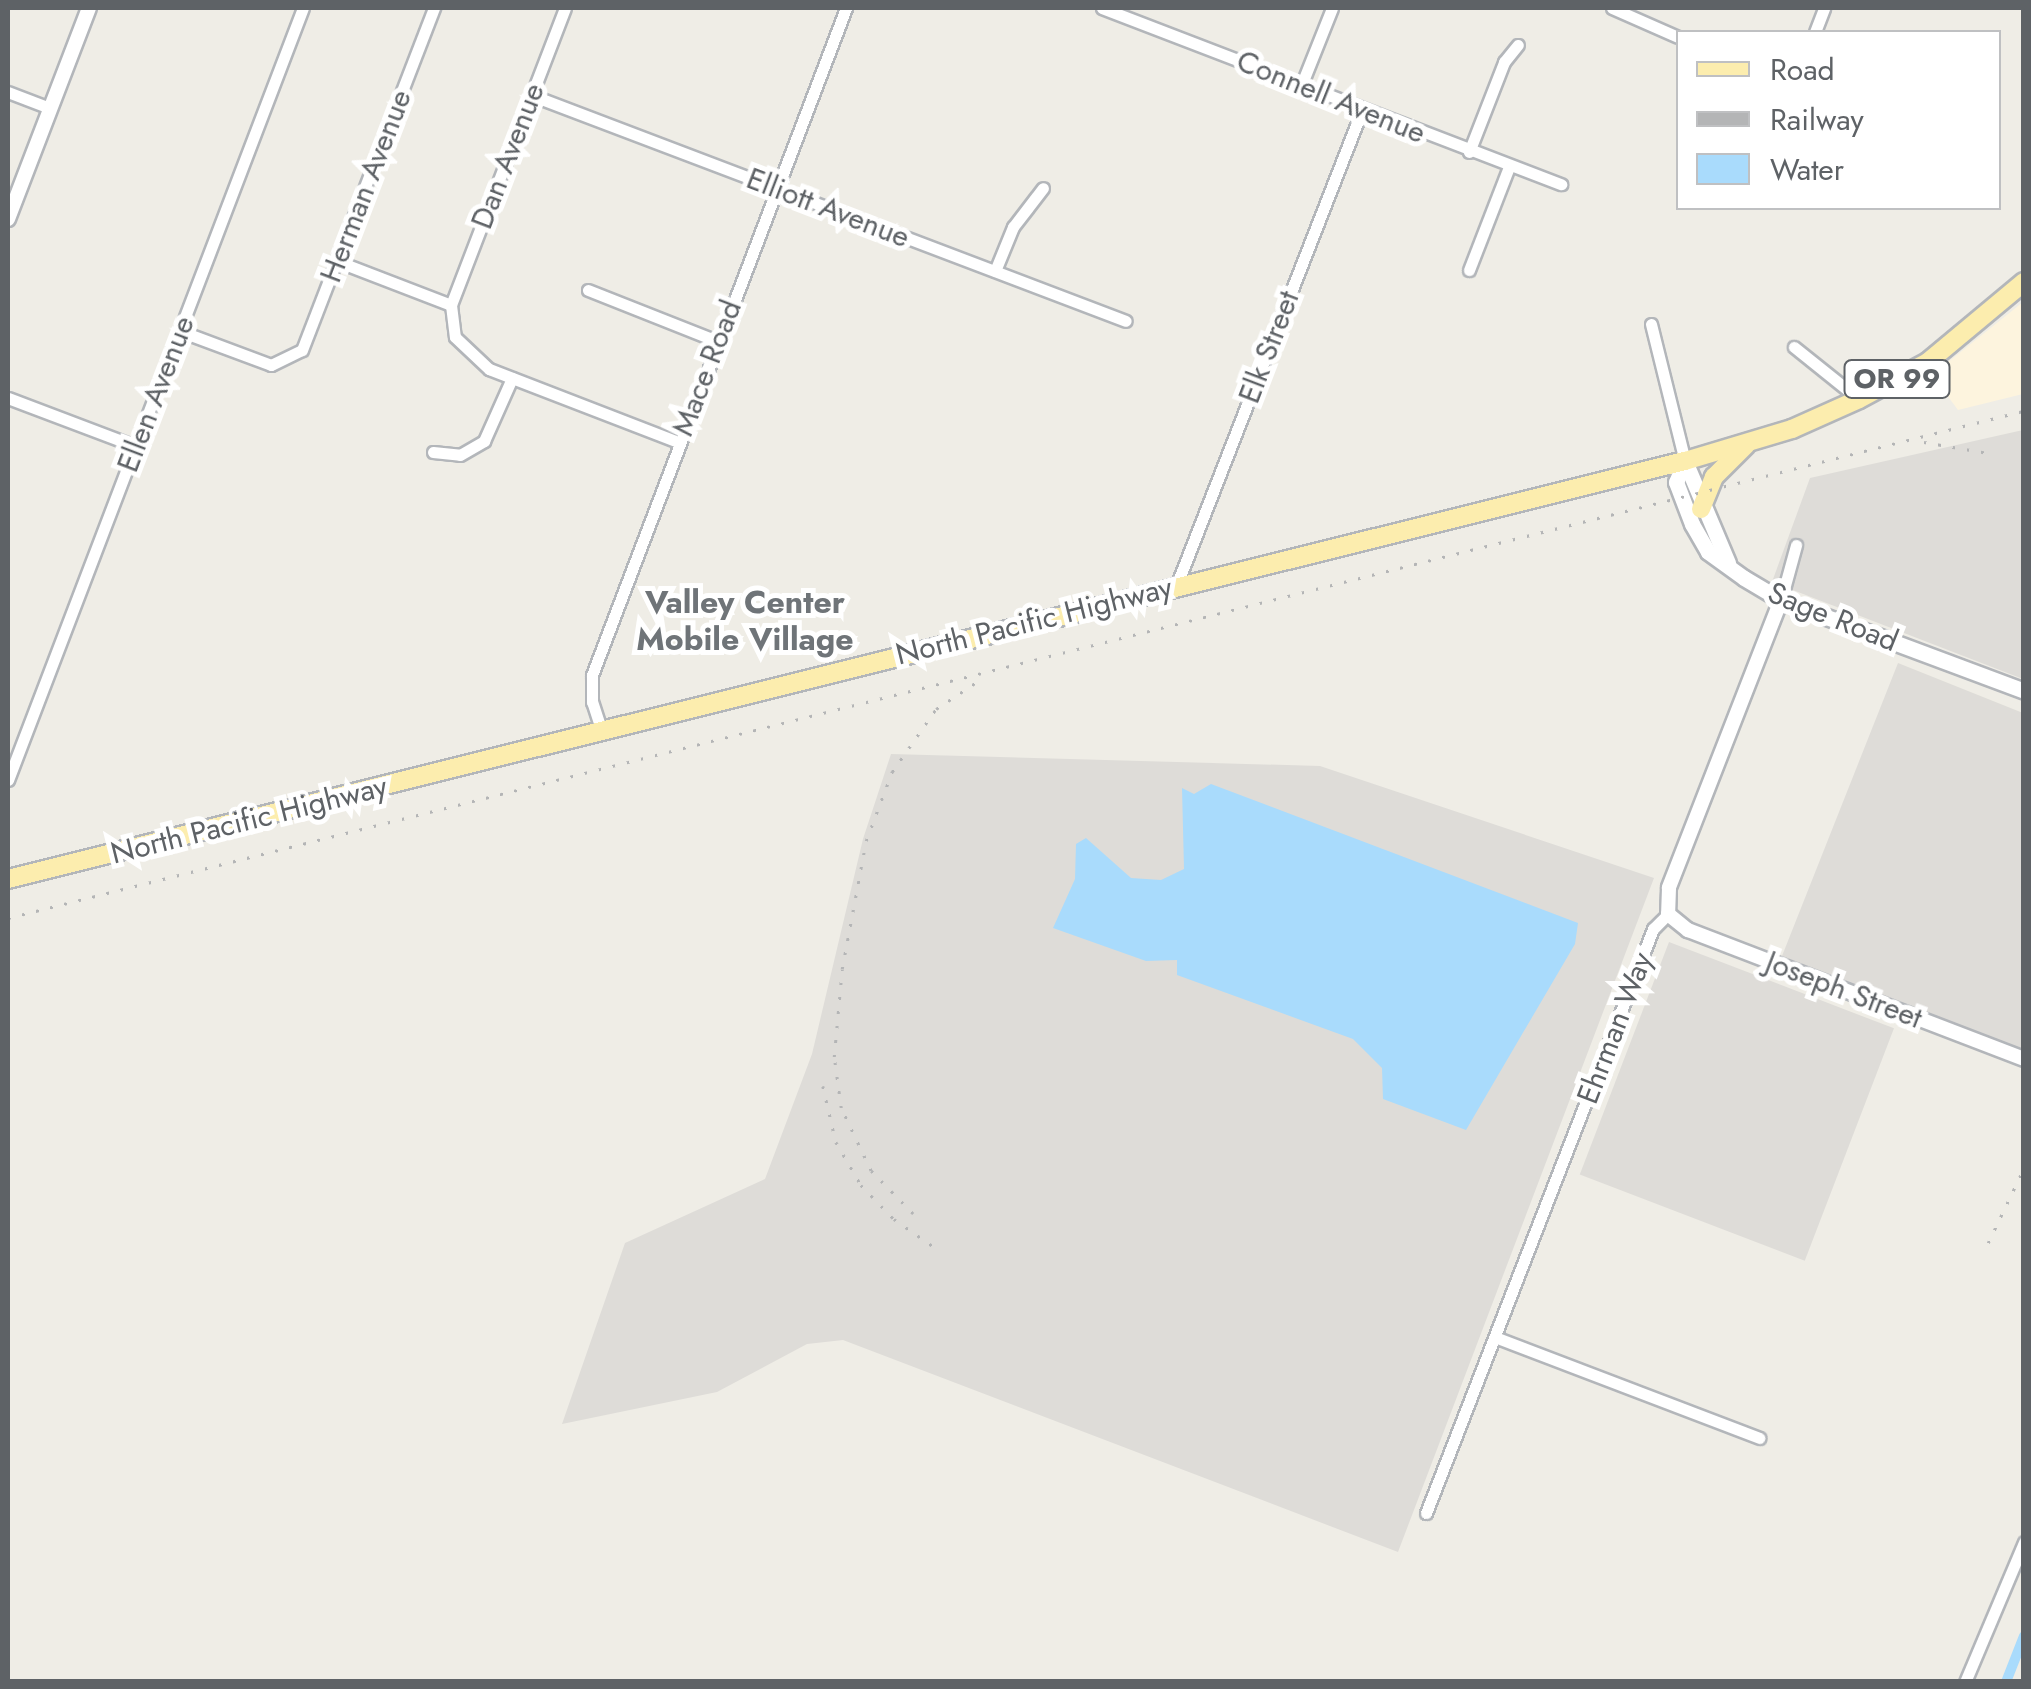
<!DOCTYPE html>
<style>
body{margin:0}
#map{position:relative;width:2031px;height:1689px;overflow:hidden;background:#efede6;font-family:Jost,sans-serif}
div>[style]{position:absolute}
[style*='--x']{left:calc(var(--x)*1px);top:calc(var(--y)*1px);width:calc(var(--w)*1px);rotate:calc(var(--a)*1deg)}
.commercial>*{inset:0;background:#fdf4de}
.industrial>*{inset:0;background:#dedcd8;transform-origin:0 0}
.water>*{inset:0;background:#a9dbfc}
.canal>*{height:10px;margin:-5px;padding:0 5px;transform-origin:5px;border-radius:5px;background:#a9dbfc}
.roads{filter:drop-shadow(2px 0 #b3b6ba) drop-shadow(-2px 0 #b3b6ba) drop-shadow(0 2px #b3b6ba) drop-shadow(0 -2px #b3b6ba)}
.minor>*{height:11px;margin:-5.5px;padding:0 5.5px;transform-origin:5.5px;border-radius:5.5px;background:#fff}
.tertiary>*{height:14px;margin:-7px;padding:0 7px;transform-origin:7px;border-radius:7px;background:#fff}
.secondary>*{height:15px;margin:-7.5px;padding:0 7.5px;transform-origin:7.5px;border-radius:7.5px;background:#fff}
.primary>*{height:18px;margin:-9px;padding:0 9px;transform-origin:9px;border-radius:9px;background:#fcedae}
.rail>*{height:2.5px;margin-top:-1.25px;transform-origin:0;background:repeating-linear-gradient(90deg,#b4b5b6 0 2.5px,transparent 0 14.5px)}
span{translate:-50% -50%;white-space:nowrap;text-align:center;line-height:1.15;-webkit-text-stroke:10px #fff;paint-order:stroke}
.shield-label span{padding:2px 8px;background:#fff;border:2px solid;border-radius:8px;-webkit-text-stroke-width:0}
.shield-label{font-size:28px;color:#5e6266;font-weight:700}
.street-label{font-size:30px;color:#5e6266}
.neighbourhood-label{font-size:32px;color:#6f7478;font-weight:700}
.frame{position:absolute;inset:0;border:10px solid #5e6266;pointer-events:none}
.legend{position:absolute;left:1676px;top:30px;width:325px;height:180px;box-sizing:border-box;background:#fff;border:2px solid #bfc0c2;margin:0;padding:12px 18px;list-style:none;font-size:30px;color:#5e6266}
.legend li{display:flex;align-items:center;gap:20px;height:50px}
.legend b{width:50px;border:2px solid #bfc0c2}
</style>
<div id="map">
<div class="commercial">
<i style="clip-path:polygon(2023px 302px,2023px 394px,1958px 410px,1932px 375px)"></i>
</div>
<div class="industrial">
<i style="clip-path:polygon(2023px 430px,2023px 679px,1772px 582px,1810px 478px)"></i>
<i style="clip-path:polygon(1898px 663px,2023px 713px,2023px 1052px,1782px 956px)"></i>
<i style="clip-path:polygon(891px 754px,1320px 766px,1654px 878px,1398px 1552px,843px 1340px,807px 1344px,717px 1392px,562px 1424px,625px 1243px,765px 1179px,812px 1054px,863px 839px)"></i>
<i style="left:1669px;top:942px;width:241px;height:249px;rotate:21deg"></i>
</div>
<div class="water">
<i style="clip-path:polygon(1211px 784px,1578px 923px,1575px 944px,1466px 1130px,1383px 1099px,1382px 1068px,1353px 1039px,1177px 975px,1177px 960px,1146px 961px,1053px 928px,1075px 879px,1076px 844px,1086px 838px,1131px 878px,1161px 880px,1184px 869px,1182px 788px,1194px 794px)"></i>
</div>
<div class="canal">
<i style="--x:2006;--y:1682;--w:49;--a:-68.6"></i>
</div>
<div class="roads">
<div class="minor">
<i style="--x:565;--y:8;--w:318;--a:111"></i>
<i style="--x:451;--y:305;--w:32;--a:83"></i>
<i style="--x:455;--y:337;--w:47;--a:43.3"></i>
<i style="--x:489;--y:369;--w:203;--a:21.1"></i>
<i style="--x:1102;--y:8;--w:492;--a:21"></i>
<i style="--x:1612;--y:8;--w:72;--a:23.7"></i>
<i style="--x:1815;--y:32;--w:26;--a:-69"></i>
<i style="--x:1301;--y:86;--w:84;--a:-68.3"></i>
<i style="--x:8;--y:92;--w:45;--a:20.9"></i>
<i style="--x:531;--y:95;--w:636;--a:20.8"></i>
<i style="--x:1469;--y:152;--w:97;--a:-68.7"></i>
<i style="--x:1504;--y:62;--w:22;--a:-51"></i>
<i style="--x:337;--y:261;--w:122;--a:21.1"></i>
<i style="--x:1469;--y:270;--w:110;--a:-68.8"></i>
<i style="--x:995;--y:271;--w:48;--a:-67.8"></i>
<i style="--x:1013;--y:227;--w:49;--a:-52.4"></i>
<i style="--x:588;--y:290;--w:139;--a:21.6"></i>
<i style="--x:1651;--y:324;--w:141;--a:76.1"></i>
<i style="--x:180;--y:331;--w:97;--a:20.5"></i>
<i style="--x:271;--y:365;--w:34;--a:-26"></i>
<i style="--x:302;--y:350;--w:367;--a:-68.9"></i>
<i style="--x:1794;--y:347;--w:83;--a:38.7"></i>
<i style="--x:8;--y:398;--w:136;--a:20.7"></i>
<i style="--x:433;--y:452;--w:27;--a:6"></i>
<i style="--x:460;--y:455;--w:28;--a:-30"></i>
<i style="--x:484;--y:441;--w:69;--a:-66"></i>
<i style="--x:1177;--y:584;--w:509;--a:-68.68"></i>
<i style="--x:1781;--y:600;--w:57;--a:-74.7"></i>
<i style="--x:602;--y:732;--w:32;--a:-108"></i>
<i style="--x:592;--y:702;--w:27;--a:-90"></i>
<i style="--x:592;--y:675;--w:714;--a:-69.15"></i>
<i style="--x:8;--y:780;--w:826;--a:-69.09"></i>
<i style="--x:1495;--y:1337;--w:283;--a:20.9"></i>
<i style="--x:1426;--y:1513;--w:627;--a:-68.76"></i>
<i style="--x:1653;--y:929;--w:21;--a:-45"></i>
<i style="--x:1965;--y:1682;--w:152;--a:-67.1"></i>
</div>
<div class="tertiary">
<i style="--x:8;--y:219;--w:226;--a:-69"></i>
<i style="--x:1781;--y:600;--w:309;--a:111.3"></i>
<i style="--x:1669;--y:888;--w:26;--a:92"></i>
<i style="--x:1668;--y:914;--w:26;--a:39"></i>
<i style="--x:1688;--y:930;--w:360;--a:21"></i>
</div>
<div class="secondary">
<i style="--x:1685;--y:461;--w:23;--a:113"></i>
<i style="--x:1676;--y:482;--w:45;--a:69.1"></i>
<i style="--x:1692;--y:524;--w:32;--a:60"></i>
<i style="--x:1708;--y:552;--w:44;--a:35.8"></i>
<i style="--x:1744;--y:578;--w:43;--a:30.7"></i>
<i style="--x:1781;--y:600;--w:259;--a:20.5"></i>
<i style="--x:1685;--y:461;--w:111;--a:67.1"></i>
</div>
<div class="primary">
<i style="--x:1701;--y:509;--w:35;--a:-68"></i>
<i style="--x:1714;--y:477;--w:45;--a:-45"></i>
<i style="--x:8;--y:879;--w:1728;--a:-14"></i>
<i style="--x:1685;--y:461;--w:112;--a:-16.7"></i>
<i style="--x:1792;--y:429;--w:73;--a:-24.1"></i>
<i style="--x:1859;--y:399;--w:78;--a:-28.2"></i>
<i style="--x:1928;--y:362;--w:125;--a:-39.8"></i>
</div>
</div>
<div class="rail">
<i style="--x:1924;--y:442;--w:65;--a:9.8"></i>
<i style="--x:8;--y:918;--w:2079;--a:-14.12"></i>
<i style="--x:823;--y:1086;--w:57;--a:76.9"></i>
<i style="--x:836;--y:1142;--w:50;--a:59.8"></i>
<i style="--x:861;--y:1185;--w:47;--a:45.9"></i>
<i style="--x:894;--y:1219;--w:49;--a:35"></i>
<i style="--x:913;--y:1214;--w:60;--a:-134.3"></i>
<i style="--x:871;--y:1171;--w:70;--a:-115.5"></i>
<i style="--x:841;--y:1108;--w:51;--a:-97.8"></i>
<i style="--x:834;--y:1057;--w:88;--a:-84.8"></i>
<i style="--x:842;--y:969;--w:130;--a:-79.4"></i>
<i style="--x:866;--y:841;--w:74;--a:-69.4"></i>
<i style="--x:892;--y:772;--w:77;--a:-55.1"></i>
<i style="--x:936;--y:709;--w:47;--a:-33.7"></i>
<i style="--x:1988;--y:1243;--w:83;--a:-64.4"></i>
</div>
<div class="shield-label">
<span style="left:1897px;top:379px">OR 99</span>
</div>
<div class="street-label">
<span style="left:1331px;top:97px;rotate:22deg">Connell Avenue</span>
<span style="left:508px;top:156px;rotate:-69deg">Dan Avenue</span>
<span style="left:366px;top:186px;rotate:-69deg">Herman Avenue</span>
<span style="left:828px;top:208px;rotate:21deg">Elliott Avenue</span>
<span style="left:1269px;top:347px;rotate:-69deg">Elk Street</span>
<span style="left:707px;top:368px;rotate:-69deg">Mace Road</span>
<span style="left:156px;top:394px;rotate:-69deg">Ellen Avenue</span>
<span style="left:1833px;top:617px;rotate:22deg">Sage Road</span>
<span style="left:1034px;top:621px;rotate:-14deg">North Pacific Highway</span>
<span style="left:249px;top:820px;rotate:-14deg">North Pacific Highway</span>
<span style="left:1844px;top:990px;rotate:21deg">Joseph Street</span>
<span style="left:1615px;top:1028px;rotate:-69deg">Ehrman Way</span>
</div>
<div class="neighbourhood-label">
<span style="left:745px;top:621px">Valley Center<br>Mobile Village</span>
</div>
<div class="frame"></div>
<ul class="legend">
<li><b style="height:12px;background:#fcedae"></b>Road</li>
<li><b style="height:12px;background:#b4b5b6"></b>Railway</li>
<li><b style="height:28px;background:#a9dbfc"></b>Water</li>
</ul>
</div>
